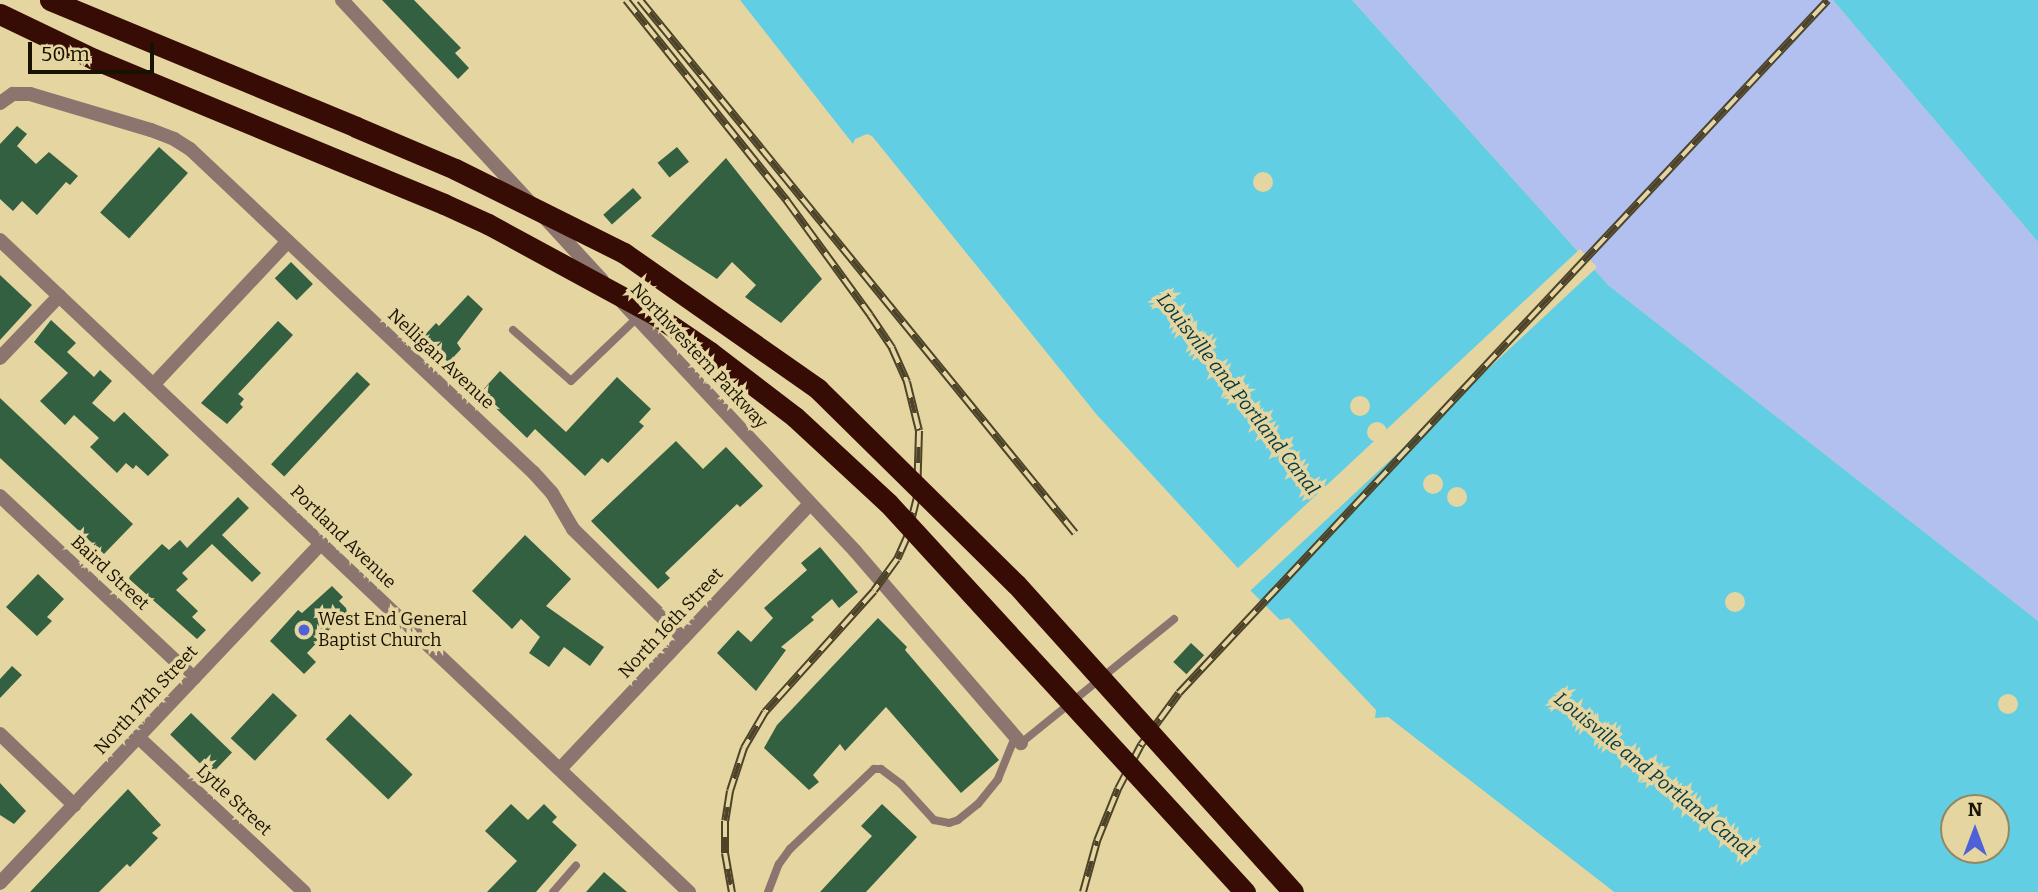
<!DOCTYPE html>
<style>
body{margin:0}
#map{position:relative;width:2038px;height:892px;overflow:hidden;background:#e5d5a1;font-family:Bitter,serif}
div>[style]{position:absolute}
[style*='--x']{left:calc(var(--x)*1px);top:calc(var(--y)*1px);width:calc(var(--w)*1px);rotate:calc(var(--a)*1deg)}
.green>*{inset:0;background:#b2c0f0}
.water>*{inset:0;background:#61cee4}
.pier>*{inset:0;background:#e5d5a1;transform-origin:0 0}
.round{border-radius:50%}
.building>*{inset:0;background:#346042;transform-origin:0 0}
.lane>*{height:8px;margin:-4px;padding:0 4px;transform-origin:4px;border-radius:4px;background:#8d756f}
.street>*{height:14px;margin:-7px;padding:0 7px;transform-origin:7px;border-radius:7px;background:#8d756f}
.highway>*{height:21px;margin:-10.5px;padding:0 10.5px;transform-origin:10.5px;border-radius:10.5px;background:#360c05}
.rail>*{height:8px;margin-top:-4px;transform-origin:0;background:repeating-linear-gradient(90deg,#e5d5a1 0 16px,#4c4329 0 32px);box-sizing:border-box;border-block:2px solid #4c4329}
.highway-bridge>*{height:21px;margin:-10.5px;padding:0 10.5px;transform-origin:10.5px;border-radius:10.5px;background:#360c05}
.dots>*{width:19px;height:19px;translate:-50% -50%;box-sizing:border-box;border:4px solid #e5d5a1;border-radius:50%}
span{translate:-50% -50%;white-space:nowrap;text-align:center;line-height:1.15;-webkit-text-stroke:7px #e5d5a1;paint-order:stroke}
.street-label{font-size:18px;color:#181201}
.poi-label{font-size:18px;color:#181201}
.left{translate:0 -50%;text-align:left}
.water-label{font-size:19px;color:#043942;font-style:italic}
.north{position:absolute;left:1940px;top:794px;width:70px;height:70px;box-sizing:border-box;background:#e5d5a1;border:2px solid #938761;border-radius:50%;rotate:0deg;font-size:19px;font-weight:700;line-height:28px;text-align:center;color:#181201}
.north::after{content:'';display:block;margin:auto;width:24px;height:32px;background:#5060d6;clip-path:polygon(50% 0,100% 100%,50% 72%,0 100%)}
.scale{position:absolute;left:28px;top:42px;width:126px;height:32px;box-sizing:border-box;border:4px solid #181201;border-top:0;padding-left:9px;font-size:21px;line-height:24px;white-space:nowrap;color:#181201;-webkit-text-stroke:5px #e5d5a1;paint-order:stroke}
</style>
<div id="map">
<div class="green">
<i style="clip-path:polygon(1352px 0,1833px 0,2038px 242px,2038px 621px,1608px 285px)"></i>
</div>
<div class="water">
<i style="clip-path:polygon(evenodd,740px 0,1352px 0,1608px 285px,2038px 621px,2038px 892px,1614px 892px,1388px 717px,1375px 718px,1376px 710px,1289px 618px,1280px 620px,1248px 588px,1251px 582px,1247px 578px,1097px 415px,872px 136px,867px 134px,855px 139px,853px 144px,740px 0,1954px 808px,1996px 808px,1996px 850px,1954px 850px,1954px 808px)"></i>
<i style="clip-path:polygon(1833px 0,2038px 0,2038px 242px)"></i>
</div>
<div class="pier">
<i class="round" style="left:1253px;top:172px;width:20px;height:20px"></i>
<i style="left:1580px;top:249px;width:25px;height:478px;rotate:47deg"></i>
<i class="round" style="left:1350px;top:396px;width:20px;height:20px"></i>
<i class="round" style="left:1367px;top:422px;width:20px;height:20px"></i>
<i class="round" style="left:1423px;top:474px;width:20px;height:20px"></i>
<i class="round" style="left:1447px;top:487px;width:20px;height:20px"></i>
<i class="round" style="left:1725px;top:592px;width:20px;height:20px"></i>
<i class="round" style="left:1998px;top:694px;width:20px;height:20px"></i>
<i style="clip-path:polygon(1388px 717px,1614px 892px,1609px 892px,1387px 721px,1377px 723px)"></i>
</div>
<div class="building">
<i style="clip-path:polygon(382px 0,414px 0,461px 48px,455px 53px,469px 68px,458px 79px)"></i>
<i style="clip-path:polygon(17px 126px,27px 134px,17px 146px,36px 164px,49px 152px,78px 176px,70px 185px,66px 182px,37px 215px,22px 201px,13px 211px,0 199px,0 144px)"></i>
<i style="left:159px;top:147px;width:39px;height:88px;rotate:42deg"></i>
<i style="left:677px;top:147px;width:19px;height:25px;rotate:51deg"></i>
<i style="clip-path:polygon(726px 158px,822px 279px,781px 323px,745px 297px,756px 285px,732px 262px,717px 279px,651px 236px)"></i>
<i style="left:633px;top:188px;width:13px;height:40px;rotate:48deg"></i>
<i style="left:291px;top:262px;width:31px;height:23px;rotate:45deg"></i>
<i style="clip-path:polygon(0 275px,32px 305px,0 340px)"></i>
<i style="clip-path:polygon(468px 295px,483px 309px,457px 343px,461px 349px,448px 363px,422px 338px,436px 323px,439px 326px)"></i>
<i style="clip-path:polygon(51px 320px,76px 343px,67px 352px,94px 377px,100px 370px,112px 381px,92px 403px,114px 422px,124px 412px,169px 455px,148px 476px,136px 465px,133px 469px,126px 463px,117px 473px,90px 447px,99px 438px,74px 415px,65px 425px,40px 401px,68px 373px,34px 342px)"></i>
<i style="clip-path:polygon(278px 321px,293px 335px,238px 394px,244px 399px,240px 404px,243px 407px,227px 424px,201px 403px)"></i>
<i style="clip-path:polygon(500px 371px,566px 432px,617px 377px,651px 409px,639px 422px,644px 426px,608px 463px,602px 458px,585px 476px,535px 429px,527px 438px,480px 393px)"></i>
<i style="left:357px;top:372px;width:18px;height:126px;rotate:43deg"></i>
<i style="clip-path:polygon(0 398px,133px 524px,104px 554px,0 458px)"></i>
<i style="clip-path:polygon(676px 441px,703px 469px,726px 447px,763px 486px,740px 507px,737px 504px,665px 573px,670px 578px,658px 589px,591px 521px)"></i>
<i style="clip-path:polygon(238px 497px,249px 508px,222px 535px,261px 573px,252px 582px,212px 544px,182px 573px,188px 579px,176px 590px,198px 611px,192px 617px,206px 630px,197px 639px,128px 578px,162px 544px,169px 550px,180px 540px,187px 548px)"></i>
<i style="clip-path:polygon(525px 535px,571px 579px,546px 606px,604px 647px,590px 666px,564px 647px,549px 667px,529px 653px,540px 637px,521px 619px,512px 629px,472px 591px)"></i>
<i style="clip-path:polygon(820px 547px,858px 592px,839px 608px,832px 599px,811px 617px,814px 620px,781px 647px,786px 650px,756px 691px,717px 653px,738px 630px,751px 642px,773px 618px,764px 608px,807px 570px,801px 563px)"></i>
<i style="clip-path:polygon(38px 574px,64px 599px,47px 617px,52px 621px,37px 636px,6px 607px)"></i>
<i style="clip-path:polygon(332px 586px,343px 597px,339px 601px,348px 610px,307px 653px,316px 662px,304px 674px,270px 641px,298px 610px,302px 613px)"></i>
<i style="clip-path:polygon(878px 618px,907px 647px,905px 650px,999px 760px,961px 793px,886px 707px,845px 751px,840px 744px,813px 775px,819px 782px,809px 790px,764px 748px,777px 725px)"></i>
<i style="left:1191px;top:643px;width:18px;height:26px;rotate:43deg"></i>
<i style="clip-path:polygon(12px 666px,22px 675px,0 698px,0 679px)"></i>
<i style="left:273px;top:693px;width:33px;height:62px;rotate:43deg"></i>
<i style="left:191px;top:713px;width:57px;height:30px;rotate:44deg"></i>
<i style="left:350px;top:714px;width:87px;height:35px;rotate:44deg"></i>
<i style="clip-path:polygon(0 783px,26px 811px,14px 824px,0 815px)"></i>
<i style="clip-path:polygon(128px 789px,161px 825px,152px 833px,158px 838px,130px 867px,127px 864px,99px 892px,30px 892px)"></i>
<i style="clip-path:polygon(511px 804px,528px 820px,544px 804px,557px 817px,552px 822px,577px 845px,536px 892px,487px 892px,517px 861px,485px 831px)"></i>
<i style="clip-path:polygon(882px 804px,917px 837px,866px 892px,820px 892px,872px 836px,861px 826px)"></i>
<i style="clip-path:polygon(604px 872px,627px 892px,586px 892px)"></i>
</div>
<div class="lane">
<i style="--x:513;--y:330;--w:77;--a:41.3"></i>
<i style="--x:571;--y:381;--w:91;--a:-43.7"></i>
<i style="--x:1021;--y:743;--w:197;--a:-39"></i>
<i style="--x:553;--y:892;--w:35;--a:-49"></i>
<i style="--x:768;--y:892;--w:30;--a:-69"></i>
<i style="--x:779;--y:864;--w:19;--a:-54"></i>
<i style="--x:790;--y:849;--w:116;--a:-43.6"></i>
<i style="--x:874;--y:769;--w:7;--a:0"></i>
<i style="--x:881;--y:769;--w:25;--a:37"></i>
<i style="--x:901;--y:784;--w:49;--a:47.5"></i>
<i style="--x:934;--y:820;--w:15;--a:11"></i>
<i style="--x:949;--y:823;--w:9;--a:-18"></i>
<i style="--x:958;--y:820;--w:26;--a:-39"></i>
<i style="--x:978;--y:804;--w:32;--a:-51"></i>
<i style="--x:998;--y:779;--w:45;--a:-68"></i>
</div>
<div class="street">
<i style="--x:342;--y:0;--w:275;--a:47.1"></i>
<i style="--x:0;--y:103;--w:16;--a:-35"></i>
<i style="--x:13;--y:94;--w:17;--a:0"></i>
<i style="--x:30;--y:94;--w:126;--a:16.6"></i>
<i style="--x:151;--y:130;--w:25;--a:21"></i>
<i style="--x:174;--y:139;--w:19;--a:32"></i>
<i style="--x:190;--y:149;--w:471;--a:43.3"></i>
<i style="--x:533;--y:472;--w:28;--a:48"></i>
<i style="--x:552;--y:493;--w:42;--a:59.7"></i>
<i style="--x:573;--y:529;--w:155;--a:44.7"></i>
<i style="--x:545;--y:218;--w:84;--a:47.4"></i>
<i style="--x:0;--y:240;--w:949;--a:43.42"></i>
<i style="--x:623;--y:303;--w:340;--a:46.9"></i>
<i style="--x:855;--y:551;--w:254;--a:49.2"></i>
<i style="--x:0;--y:358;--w:86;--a:-46.4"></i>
<i style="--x:153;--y:385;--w:197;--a:-46.8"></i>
<i style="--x:0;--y:496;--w:266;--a:43.2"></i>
<i style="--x:0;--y:734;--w:103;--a:43.8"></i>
<i style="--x:138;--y:737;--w:227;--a:43"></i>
<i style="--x:560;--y:769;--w:364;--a:-46.7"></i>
<i style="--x:0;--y:883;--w:468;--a:-46.6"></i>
</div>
<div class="highway">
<i style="--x:50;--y:0;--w:331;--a:22.5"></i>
<i style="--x:0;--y:14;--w:104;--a:25.6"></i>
<i style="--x:94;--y:59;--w:379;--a:22.5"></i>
</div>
<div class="rail">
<i style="--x:626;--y:0;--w:258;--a:51.3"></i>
<i style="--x:787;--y:201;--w:141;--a:53.9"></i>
<i style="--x:870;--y:315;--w:40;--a:56"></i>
<i style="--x:892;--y:348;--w:37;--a:66"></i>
<i style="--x:907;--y:382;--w:50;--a:76.2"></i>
<i style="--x:919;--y:431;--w:66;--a:91.7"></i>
<i style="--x:917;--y:497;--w:41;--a:104"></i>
<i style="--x:907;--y:537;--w:24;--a:114"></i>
<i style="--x:897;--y:559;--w:39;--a:126"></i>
<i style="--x:874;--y:591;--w:163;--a:132"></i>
<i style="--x:765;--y:712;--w:42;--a:120.3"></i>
<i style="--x:744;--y:748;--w:45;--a:108"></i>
<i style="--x:730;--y:791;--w:30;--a:99"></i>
<i style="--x:725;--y:821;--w:32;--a:90"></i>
<i style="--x:725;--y:853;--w:40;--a:80"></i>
<i style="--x:640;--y:0;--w:688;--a:50.78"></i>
<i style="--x:1083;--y:892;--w:53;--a:-74.6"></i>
<i style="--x:1097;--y:841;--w:56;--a:-68"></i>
<i style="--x:1118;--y:789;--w:50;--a:-62.4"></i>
<i style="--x:1141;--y:745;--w:64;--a:-53.8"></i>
<i style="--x:1179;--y:693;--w:949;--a:-46.88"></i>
</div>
<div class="highway-bridge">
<i style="--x:356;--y:127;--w:108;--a:23"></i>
<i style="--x:455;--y:169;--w:189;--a:26.4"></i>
<i style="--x:624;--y:253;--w:237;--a:35"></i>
<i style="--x:818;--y:389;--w:278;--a:44.6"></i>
<i style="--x:1016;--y:584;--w:414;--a:48"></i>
<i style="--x:444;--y:204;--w:48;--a:24.4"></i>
<i style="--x:488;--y:224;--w:189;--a:28.5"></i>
<i style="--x:654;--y:314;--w:68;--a:34.2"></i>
<i style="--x:710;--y:352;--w:107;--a:37.4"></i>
<i style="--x:795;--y:417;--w:127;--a:42.8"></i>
<i style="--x:888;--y:503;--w:528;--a:47.46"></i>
</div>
<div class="dots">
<i style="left:304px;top:630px;background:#5060d6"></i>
</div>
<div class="street-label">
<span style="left:699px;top:356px;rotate:47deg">Northwestern Parkway</span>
<span style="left:441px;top:359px;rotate:43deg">Nelligan Avenue</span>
<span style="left:343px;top:537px;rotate:44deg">Portland Avenue</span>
<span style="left:110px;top:573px;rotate:43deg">Baird Street</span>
<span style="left:671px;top:623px;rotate:-47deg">North 16th Street</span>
<span style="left:146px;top:700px;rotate:-47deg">North 17th Street</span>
<span style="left:234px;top:800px;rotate:43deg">Lytle Street</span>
</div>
<div class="poi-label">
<span class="left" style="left:318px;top:630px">West End General<br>Baptist Church</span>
</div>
<div class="water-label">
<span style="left:1238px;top:394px;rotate:52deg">Louisville and Portland Canal</span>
<span style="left:1654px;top:775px;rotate:39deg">Louisville and Portland Canal</span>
</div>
<div class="north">N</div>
<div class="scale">50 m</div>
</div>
